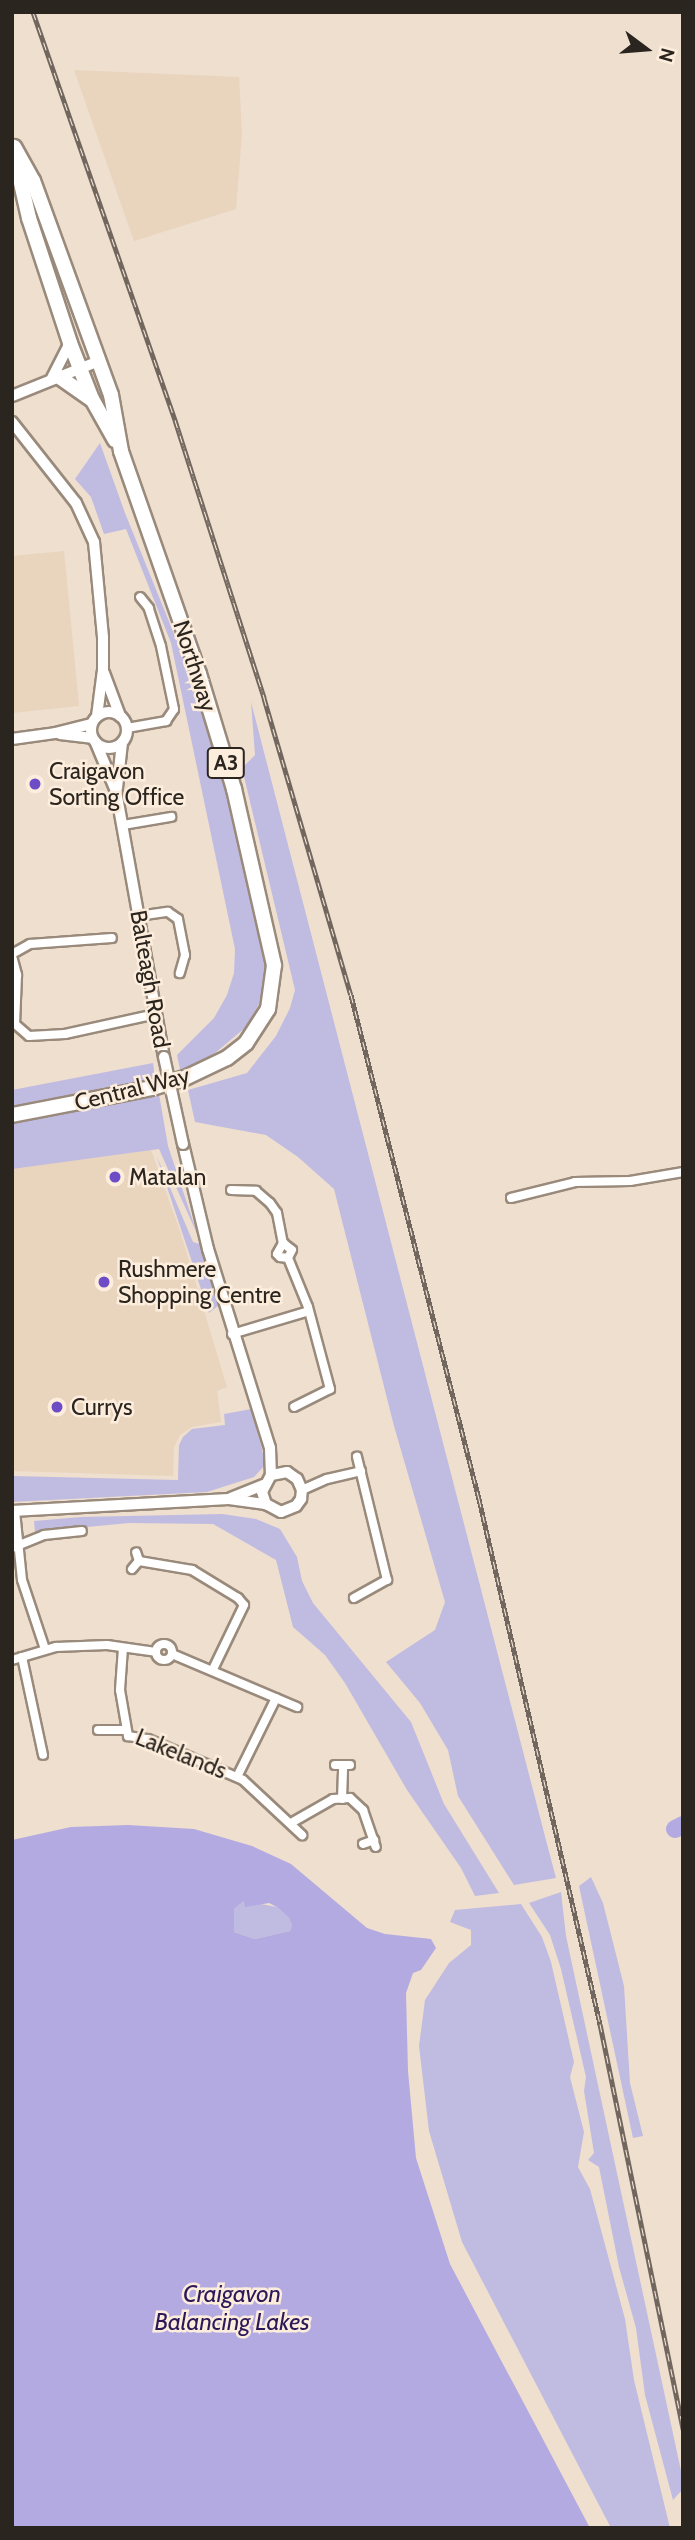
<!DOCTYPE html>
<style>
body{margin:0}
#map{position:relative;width:695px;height:2540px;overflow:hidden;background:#efdfcf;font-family:Cabin,sans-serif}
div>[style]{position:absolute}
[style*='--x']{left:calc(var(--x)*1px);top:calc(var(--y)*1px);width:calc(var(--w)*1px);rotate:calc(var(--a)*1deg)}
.built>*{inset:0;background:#e9d4be}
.green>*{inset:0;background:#c0bbe1}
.water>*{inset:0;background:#b3aae2}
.river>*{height:18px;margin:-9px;padding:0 9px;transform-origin:9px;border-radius:9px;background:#b3aae2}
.roads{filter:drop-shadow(2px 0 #998a7b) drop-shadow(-2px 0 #998a7b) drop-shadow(0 2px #998a7b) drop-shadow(0 -2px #998a7b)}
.minor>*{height:8px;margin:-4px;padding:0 4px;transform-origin:4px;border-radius:4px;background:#fff}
.minor>.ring{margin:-4px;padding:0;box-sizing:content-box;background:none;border:8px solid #fff;border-radius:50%}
.tertiary>*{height:10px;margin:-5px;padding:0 5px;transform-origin:5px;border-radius:5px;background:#fff}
.tertiary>.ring{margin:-5px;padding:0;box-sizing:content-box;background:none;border:10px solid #fff;border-radius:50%}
.trunk>*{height:14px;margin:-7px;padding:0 7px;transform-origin:7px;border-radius:7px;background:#fff}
.rail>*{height:5px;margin-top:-2.5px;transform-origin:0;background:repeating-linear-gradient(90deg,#fdeddc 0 8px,#71675e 0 16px);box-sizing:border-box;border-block:2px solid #71675e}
.bridges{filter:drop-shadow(2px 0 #998a7b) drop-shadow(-2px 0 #998a7b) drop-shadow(0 2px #998a7b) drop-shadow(0 -2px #998a7b)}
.tertiary-bridge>*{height:10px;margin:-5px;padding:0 5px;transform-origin:5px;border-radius:5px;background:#fff}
.dots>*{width:19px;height:19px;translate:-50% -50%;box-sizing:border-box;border:4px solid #fdeddc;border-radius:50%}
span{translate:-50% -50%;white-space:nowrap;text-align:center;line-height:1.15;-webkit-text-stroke:5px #fdeddc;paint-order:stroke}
.shield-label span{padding:2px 5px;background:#fdeddc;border:2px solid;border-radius:5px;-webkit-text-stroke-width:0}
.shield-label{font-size:21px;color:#2b251f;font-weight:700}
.street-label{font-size:23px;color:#2b251f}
.poi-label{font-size:23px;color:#2b251f}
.left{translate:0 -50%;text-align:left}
.water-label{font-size:24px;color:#2c1959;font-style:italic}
.frame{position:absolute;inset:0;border:14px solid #2b251f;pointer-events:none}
.north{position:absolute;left:611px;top:14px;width:70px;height:70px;-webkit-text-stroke:5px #fdeddc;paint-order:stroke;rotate:106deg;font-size:19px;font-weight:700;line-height:28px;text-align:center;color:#2b251f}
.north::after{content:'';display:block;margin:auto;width:24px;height:32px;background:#2b251f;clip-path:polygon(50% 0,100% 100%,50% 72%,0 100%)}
</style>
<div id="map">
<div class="built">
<i style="clip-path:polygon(74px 70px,239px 77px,242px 134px,236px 209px,134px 241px)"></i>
<i style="clip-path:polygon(64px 551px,79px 706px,12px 713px,12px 556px)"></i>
<i style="clip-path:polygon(150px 1147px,181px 1234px,227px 1387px,217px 1391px,221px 1422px,192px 1427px,180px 1435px,174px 1447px,173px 1476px,12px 1471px,12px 1165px)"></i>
</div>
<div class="green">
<i style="clip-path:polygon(100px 443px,125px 513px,185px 661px,237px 822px,262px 927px,269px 977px,260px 1002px,246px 1027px,196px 1069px,181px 1074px,177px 1055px,214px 1018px,227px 995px,234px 973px,235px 949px,171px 643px,126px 529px,104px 534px,91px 497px,75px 479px)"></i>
<i style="clip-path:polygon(251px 702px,547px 1844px,556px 1878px,514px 1885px,458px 1796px,448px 1750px,420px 1703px,386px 1662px,435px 1630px,445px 1602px,394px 1426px,334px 1189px,298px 1157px,266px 1135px,195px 1122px,188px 1090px,247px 1073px,276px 1036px,290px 1008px,295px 990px,242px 768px,255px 755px)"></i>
<i style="clip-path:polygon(153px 1063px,156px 1082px,12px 1107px,12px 1090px)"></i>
<i style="clip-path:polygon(159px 1094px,168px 1146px,198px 1236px,159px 1149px,12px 1169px,12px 1121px)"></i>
<i style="clip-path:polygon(157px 1157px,193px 1242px,203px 1245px,219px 1305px,209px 1313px)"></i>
<i style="clip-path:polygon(251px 1409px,266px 1464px,254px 1477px,207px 1492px,12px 1502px,12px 1476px,178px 1480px,179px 1445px,183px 1437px,192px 1429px,225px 1425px,224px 1414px)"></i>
<i style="clip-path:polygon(222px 1514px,256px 1519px,280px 1529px,297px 1557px,302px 1581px,313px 1603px,411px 1722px,444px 1804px,499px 1893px,475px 1896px,461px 1868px,407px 1790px,345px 1683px,325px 1655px,293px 1627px,276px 1560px,213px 1524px,129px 1523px,35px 1532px,34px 1521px,81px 1517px)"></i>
<i style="clip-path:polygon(591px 1877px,603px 1903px,624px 1986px,630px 2083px,643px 2136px,633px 2138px,579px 1886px)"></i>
<i style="clip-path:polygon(561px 1892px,566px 1936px,683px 2480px,683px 2489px,673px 2500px,645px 2395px,636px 2328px,619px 2267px,599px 2167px,588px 2160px,594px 2153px,584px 2091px,586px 2077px,561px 1969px,550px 1935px,529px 1903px)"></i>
<i style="clip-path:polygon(244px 1901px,277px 1907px,289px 1918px,292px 1925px,290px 1931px,255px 1939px,234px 1932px,234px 1909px)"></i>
<i style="clip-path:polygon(521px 1904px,542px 1937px,551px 1962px,574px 2062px,570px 2077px,584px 2132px,578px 2167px,590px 2189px,625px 2319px,634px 2380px,670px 2528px,611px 2528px,462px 2242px,429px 2131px,419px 2046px,425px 2000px,449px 1963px,471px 1945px,471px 1930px,450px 1922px,455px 1910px)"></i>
</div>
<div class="water">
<i style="clip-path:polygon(evenodd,128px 1825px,194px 1829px,252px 1846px,291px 1864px,367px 1928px,385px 1934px,431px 1939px,436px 1948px,421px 1970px,413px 1973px,406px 1993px,408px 2071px,416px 2158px,450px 2264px,590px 2528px,12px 2528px,12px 1840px,71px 1827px,128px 1825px,244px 1901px,245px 1907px,269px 1903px,277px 1907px,289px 1918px,292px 1925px,290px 1931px,255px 1939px,234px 1932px,234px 1909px,244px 1901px)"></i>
</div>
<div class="river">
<i style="--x:675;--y:1829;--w:9;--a:-27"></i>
</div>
<div class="roads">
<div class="minor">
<i style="--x:127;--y:728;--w:40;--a:-10"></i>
<i style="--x:166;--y:721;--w:14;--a:-56"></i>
<i style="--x:174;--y:709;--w:64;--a:-101.7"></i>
<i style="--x:161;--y:646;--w:40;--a:-108"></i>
<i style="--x:149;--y:608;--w:14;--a:-129"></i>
<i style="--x:123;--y:825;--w:49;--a:-9.5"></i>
<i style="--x:138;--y:916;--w:30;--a:-8"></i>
<i style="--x:168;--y:912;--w:12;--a:35"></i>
<i style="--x:178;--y:919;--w:37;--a:79"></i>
<i style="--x:185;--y:955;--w:19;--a:106"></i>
<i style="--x:12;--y:954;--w:21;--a:-29"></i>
<i style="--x:30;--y:944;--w:82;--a:-4.2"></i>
<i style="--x:12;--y:956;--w:20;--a:75"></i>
<i style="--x:17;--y:975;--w:49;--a:92.3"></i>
<i style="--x:15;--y:1024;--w:18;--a:41"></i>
<i style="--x:29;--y:1036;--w:36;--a:-3"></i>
<i style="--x:65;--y:1034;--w:93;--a:-12.4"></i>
<i style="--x:231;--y:1190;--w:25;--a:2"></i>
<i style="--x:256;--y:1191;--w:18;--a:41"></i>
<i style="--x:270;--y:1203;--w:12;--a:55"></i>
<i style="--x:277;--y:1213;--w:31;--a:79"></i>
<i style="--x:511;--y:1198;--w:66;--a:-14"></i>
<i style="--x:575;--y:1182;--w:55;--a:-1"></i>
<i style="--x:630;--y:1181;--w:54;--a:-9.6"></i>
<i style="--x:288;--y:1258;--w:8;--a:-173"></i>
<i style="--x:280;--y:1257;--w:4;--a:-135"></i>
<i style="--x:277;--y:1254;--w:13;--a:-61"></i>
<i style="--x:283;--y:1243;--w:11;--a:38"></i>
<i style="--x:292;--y:1250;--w:9;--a:117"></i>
<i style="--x:288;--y:1258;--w:53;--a:67.8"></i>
<i style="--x:308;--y:1307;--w:85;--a:75"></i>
<i style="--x:330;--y:1389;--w:40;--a:153.4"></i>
<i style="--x:232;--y:1334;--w:80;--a:-16.6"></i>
<i style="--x:302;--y:1490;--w:27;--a:-24"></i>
<i style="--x:327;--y:1479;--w:35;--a:-13"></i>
<i style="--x:15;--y:1511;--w:69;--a:84.2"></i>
<i style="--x:22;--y:1580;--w:73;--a:71.6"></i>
<i style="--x:12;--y:1548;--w:35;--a:-22"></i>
<i style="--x:44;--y:1535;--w:38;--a:-6"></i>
<i style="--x:139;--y:1561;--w:54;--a:9.6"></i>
<i style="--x:192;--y:1570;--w:54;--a:31.3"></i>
<i style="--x:238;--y:1598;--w:9;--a:49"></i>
<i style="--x:244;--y:1605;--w:71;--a:115.8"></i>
<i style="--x:132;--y:1569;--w:11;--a:-49"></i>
<i style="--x:139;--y:1561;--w:9;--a:-108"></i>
<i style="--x:354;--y:1598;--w:38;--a:-29"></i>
<i style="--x:387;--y:1580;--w:127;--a:-103.7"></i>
<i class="ring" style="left:156px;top:1644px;width:8px;height:8px"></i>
<i style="--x:123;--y:1648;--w:42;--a:94.1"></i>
<i style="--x:120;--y:1690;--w:47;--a:80.1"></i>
<i style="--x:128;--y:1736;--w:20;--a:9"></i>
<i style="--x:148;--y:1739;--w:103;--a:23.3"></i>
<i style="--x:243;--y:1780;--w:81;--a:43"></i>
<i style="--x:172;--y:1654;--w:136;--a:23"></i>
<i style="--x:22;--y:1657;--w:100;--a:77.9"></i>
<i style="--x:12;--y:1660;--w:46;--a:-16.5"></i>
<i style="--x:56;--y:1647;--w:51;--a:-2.2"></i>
<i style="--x:107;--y:1645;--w:49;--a:8.1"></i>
<i style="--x:98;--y:1730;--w:28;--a:0"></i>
<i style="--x:335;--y:1765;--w:15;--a:0"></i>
<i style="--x:237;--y:1777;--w:88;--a:-63.7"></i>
<i style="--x:342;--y:1799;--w:34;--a:-88"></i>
<i style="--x:291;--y:1823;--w:48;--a:-29.7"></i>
<i style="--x:333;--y:1799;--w:17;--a:-3"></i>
<i style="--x:350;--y:1798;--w:18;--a:43"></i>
<i style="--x:363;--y:1810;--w:39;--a:71"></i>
<i style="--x:363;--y:1844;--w:12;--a:-20"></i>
</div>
<div class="tertiary">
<i style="--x:52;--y:378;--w:39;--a:-63"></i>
<i style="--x:12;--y:396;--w:94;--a:-21.9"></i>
<i style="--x:12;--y:422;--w:103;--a:51.7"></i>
<i style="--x:76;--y:503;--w:43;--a:65.2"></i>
<i style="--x:94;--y:542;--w:96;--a:84.6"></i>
<i style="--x:103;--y:638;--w:32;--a:90"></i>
<i style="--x:103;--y:670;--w:46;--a:97.4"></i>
<i style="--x:104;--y:673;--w:46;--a:69.6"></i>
<i class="ring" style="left:91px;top:712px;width:26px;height:26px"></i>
<i style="--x:60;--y:734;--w:32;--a:7"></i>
<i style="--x:12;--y:739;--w:43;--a:-7.9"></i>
<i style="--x:55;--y:733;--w:37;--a:-14"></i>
<i style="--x:96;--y:743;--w:52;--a:67.4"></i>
<i style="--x:116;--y:791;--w:270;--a:79.8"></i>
<i style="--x:117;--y:788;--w:45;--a:-83.7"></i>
<i style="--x:183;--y:1144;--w:108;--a:76.6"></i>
<i style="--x:208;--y:1249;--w:208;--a:72.7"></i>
<i style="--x:270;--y:1448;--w:27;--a:88"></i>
<i style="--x:231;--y:1498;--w:35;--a:-22"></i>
<i style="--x:12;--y:1511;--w:217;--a:-3.2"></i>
<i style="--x:229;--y:1499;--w:37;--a:8"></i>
<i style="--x:266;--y:1504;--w:17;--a:28"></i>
<i style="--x:281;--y:1512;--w:16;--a:-22"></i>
<i style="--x:296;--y:1506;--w:9;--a:-54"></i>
<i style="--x:301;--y:1499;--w:9;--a:-84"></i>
<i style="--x:302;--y:1490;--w:12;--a:-114"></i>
<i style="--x:297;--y:1479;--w:12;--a:-145"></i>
<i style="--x:287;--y:1472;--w:16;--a:169"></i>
<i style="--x:271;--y:1475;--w:19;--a:118"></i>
<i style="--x:262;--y:1492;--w:13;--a:72"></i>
</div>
<div class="trunk">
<i style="--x:15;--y:157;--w:63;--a:77.1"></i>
<i style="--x:29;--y:218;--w:132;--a:71.8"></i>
<i style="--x:70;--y:343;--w:60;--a:68.6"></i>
<i style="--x:92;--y:399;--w:47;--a:60.7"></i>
<i style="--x:58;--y:376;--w:40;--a:34.9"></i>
<i style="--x:12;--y:1115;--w:143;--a:-10.9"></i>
<i style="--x:152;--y:1088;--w:34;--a:-17"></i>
<i style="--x:185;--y:1078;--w:47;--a:-25.5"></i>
<i style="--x:227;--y:1058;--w:24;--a:-38"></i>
<i style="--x:246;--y:1043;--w:40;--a:-57.1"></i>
<i style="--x:268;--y:1009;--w:44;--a:-82.2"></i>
<i style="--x:274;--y:965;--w:180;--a:-102.8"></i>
<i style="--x:234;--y:789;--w:120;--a:-106.9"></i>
<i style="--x:199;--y:674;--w:236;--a:-109.3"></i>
<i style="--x:121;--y:451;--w:57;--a:-100.1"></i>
<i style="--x:111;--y:395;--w:228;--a:-110"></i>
<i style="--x:33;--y:181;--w:39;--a:-119"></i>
</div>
</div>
<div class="rail">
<i style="--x:33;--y:12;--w:432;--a:70.8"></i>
<i style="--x:175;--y:420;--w:292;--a:72.2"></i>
<i style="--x:264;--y:698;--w:309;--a:73.7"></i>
<i style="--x:351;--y:995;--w:520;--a:75.75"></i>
<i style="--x:479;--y:1499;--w:539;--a:77.02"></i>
<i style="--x:600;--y:2024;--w:414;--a:78.4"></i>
</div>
<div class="bridges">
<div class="tertiary-bridge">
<i style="--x:164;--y:1057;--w:89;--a:77.7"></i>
</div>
</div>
<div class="dots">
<i style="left:35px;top:784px;background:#6d4cc5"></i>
<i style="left:115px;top:1177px;background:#6d4cc5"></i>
<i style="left:104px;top:1282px;background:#6d4cc5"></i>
<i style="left:57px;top:1407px;background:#6d4cc5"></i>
</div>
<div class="shield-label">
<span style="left:226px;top:763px">A3</span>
</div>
<div class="street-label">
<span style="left:195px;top:666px;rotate:72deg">Northway</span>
<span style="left:150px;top:979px;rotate:80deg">Balteagh Road</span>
<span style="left:132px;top:1089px;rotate:-14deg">Central Way</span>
<span style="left:181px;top:1754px;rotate:22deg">Lakelands</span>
</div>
<div class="poi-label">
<span class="left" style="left:49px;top:784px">Craigavon<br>Sorting Office</span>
<span class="left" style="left:129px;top:1177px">Matalan</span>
<span class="left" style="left:118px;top:1282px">Rushmere<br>Shopping Centre</span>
<span class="left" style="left:71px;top:1407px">Currys</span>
</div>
<div class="water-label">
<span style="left:232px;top:2308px">Craigavon<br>Balancing Lakes</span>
</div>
<div class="frame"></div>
<div class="north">N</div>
</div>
